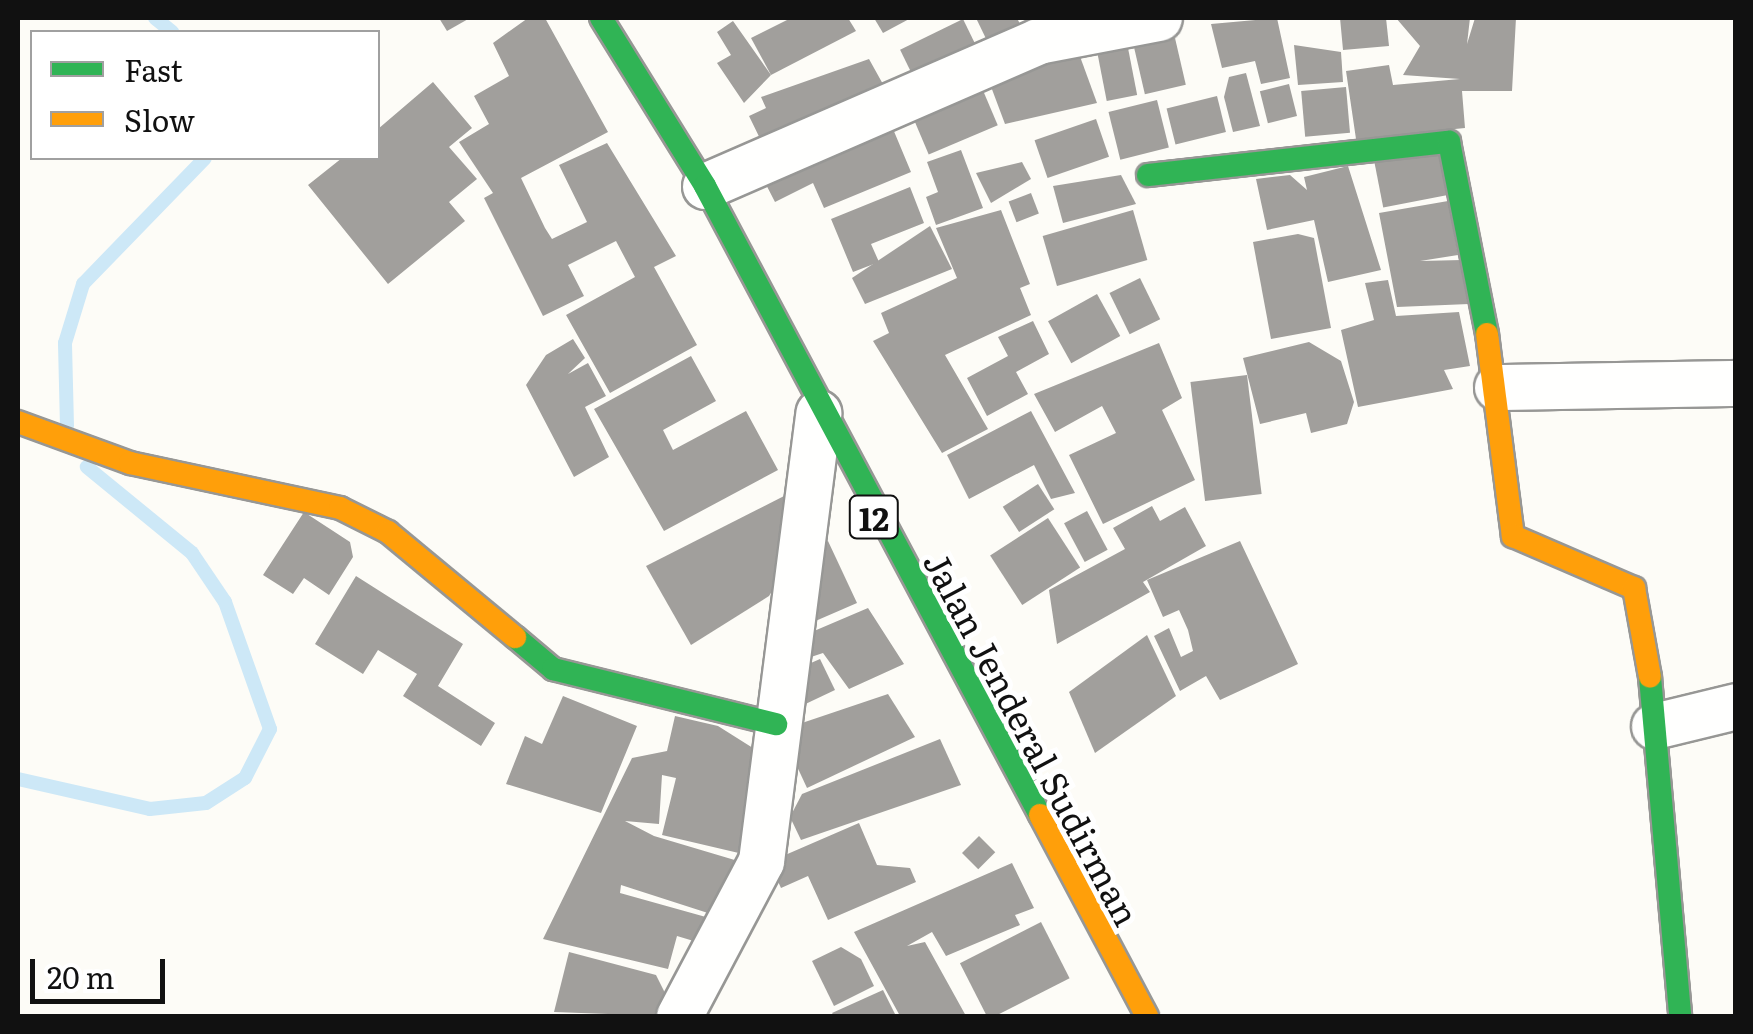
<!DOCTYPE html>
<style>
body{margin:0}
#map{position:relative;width:1753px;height:1034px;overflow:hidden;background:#fdfcf7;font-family:Literata,serif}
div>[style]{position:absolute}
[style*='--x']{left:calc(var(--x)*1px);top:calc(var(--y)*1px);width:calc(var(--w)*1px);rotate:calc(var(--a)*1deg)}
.stream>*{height:14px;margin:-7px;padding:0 7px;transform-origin:7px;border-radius:7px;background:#cde8f7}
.building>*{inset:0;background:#a19f9c;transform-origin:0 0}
.roads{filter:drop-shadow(2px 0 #979795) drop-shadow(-2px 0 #979795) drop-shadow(0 2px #979795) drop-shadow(0 -2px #979795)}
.street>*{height:45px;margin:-22.5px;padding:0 22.5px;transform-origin:22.5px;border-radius:22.5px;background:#fffffe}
.fast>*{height:22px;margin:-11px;padding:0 11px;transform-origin:11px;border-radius:11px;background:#30b455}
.slow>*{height:22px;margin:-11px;padding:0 11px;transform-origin:11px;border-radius:11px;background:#ff9f0a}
span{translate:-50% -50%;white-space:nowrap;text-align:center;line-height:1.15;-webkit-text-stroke:10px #fff;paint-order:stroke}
.shield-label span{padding:2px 8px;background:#fff;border:2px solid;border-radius:8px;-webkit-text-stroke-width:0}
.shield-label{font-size:32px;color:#111;font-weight:700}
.street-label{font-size:35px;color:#111}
.frame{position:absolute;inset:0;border:20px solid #111;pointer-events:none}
.legend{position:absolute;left:30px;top:30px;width:350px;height:130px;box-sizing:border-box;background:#fff;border:2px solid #a0a0a0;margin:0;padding:12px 18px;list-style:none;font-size:30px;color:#111}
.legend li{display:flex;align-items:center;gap:20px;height:50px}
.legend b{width:50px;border:2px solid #a0a0a0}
.scale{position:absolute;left:30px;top:959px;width:135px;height:45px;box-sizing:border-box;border:5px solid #111;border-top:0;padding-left:12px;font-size:30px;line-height:35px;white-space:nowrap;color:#111;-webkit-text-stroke:8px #fff;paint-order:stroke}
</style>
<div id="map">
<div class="stream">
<i style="--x:155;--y:18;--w:22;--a:39"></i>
<i style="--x:67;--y:426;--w:83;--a:-91.4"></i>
<i style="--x:65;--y:343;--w:62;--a:-73"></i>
<i style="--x:83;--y:284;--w:175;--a:-45.9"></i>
<i style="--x:18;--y:779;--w:135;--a:12.8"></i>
<i style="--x:150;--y:809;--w:56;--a:-6.1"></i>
<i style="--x:206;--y:803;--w:46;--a:-32.7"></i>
<i style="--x:245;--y:778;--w:55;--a:-63"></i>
<i style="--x:270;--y:729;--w:135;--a:-109.5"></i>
<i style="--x:225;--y:602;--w:59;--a:-124"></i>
<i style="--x:192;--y:553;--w:136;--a:-140.7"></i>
</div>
<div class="building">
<i style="clip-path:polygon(439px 18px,470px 18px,447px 31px)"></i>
<i style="clip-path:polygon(528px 18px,545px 18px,608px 132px,521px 178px,545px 228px,552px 239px,587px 222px,559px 165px,607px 143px,676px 256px,654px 267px,697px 345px,610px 393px,566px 315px,635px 277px,616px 241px,568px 265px,584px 296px,543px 316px,484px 198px,493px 193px,459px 142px,489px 124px,474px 96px,509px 76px,493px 43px)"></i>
<i style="clip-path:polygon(791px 18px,848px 18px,856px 31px,771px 75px,751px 38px)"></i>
<i style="clip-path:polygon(874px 18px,911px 18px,883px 33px)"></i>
<i style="clip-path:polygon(976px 18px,1017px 18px,1025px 34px,991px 49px)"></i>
<i style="clip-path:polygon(1277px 18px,1290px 78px,1261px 84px,1255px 61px,1222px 68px,1211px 24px)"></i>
<i style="clip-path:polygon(1340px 18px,1386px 18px,1389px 46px,1343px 50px)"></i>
<i style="clip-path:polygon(1396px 18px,1470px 18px,1467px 44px,1475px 18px,1516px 18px,1512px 91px,1462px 91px,1465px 128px,1356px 139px,1346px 71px,1389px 65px,1393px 85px,1460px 79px,1403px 75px,1420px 46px)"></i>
<i style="left:963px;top:19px;width:39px;height:70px;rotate:64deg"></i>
<i style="clip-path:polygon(733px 21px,771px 75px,744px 103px,717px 63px,731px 55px,717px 32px)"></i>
<i style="left:1175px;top:38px;width:48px;height:42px;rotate:77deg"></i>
<i style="clip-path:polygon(1294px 45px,1341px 52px,1343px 82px,1298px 85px)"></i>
<i style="left:1128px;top:48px;width:48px;height:31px;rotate:79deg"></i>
<i style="clip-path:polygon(1078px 51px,1097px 103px,1005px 124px,990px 84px)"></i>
<i style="clip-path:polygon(869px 59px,884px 86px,768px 155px,749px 116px,766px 108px,761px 97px)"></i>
<i style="clip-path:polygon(1246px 73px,1260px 126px,1233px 132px,1224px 97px,1229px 77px)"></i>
<i style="left:979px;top:81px;width:48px;height:75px;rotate:67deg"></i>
<i style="clip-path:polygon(433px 82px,472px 128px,449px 147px,477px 179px,449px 202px,465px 221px,388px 284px,308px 185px,342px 158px,378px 158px,378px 129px)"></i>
<i style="left:1289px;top:84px;width:33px;height:30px;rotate:76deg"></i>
<i style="left:1346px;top:87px;width:46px;height:45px;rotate:85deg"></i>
<i style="left:1217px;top:96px;width:37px;height:52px;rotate:76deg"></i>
<i style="left:1157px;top:100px;width:49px;height:50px;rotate:76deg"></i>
<i style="clip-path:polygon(888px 117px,911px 172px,824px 208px,813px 183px,775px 202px,758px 169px)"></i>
<i style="left:1096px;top:119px;width:40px;height:65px;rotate:71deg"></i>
<i style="left:1443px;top:143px;width:52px;height:71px;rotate:79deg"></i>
<i style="clip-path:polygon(961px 150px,983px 208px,936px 225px,926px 197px,938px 192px,927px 162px)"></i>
<i style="clip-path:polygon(1022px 162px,1031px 179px,991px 203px,976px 173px)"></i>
<i style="clip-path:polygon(1348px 166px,1381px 270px,1328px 282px,1314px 220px,1267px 230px,1256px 179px,1290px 175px,1307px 190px,1304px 177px)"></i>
<i style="clip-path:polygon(1121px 175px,1136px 204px,1063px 223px,1053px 186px)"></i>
<i style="clip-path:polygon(910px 187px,924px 223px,871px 244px,879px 262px,853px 272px,831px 219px)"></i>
<i style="left:1031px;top:193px;width:22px;height:24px;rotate:69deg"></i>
<i style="clip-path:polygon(1448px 201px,1458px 255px,1420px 261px,1462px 260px,1469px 304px,1397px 307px,1379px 213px)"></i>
<i style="clip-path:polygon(1001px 210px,1030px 284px,1020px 288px,1031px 315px,945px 355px,988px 429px,942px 453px,873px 341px,889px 333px,881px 313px,957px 278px,936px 228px)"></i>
<i style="left:1133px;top:210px;width:52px;height:94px;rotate:74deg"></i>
<i style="clip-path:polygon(930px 226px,952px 269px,865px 304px,852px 278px)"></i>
<i style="clip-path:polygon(1298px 234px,1314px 238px,1331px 328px,1271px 339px,1253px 242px)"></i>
<i style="left:1140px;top:278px;width:46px;height:34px;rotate:64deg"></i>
<i style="clip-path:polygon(1388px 280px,1396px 316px,1459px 312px,1470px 366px,1444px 370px,1453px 389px,1358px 407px,1341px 330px,1374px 320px,1365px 283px)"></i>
<i style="left:1097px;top:294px;width:48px;height:56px;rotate:61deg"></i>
<i style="clip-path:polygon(1033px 321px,1049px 354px,1016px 372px,1028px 394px,987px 416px,967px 378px,1008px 356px,998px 337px)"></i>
<i style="clip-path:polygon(573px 339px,585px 358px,568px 374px,588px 363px,606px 396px,585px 407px,609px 457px,574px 477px,526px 385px,546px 355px)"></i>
<i style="clip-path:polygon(1309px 342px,1341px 361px,1354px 402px,1347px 424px,1311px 433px,1306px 413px,1260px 424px,1243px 358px)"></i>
<i style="clip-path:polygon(1159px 343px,1182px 398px,1162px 410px,1195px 480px,1103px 524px,1069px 455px,1116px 433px,1102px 406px,1055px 432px,1034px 394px)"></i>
<i style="clip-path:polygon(691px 356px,716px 401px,663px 430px,673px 450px,746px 411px,778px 470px,664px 531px,594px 409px)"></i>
<i style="left:1247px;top:375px;width:120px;height:57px;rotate:83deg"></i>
<i style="clip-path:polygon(1031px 411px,1075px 493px,1051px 499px,1034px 465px,969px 499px,947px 455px)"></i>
<i style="left:1038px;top:484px;width:30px;height:42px;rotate:57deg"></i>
<i style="clip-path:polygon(788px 494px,783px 574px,769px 596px,691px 645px,646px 566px)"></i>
<i style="clip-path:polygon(1152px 506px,1160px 521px,1185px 507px,1206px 546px,1143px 582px,1150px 592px,1057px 644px,1049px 590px,1125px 549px,1113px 528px)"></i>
<i style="left:1087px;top:511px;width:44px;height:26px;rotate:62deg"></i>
<i style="clip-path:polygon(304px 512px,350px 542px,353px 557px,329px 595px,304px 578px,293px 594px,263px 575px)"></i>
<i style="left:1048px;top:518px;width:59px;height:69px;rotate:57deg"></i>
<i style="clip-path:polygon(828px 541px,857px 603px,797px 629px,812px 548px)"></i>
<i style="clip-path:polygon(1240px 541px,1298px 664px,1220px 700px,1206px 676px,1180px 691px,1154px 636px,1169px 628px,1181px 657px,1193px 651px,1188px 630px,1179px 610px,1163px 617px,1147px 580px)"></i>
<i style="clip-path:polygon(356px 576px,463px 644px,438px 686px,495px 723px,481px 746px,403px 696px,417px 674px,378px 650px,363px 674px,315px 644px)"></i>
<i style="clip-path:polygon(868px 608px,904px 664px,849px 689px,823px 653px,796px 662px,807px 634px)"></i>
<i style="clip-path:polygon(1147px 635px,1176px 696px,1095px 753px,1069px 692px)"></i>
<i style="clip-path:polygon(820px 659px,835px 690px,797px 708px,795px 670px)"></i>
<i style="clip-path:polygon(888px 694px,915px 737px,807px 788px,788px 747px,799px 724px)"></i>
<i style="clip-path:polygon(563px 696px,637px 726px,601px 813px,506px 784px,525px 736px,542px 744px)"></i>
<i style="clip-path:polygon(675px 716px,718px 726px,767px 757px,743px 854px,662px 835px,676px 778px,662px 775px,659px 824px,625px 821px,654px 836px,738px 861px,711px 914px,621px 885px,620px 893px,713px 919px,707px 945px,677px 936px,668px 969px,543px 939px,632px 758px,667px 751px)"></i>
<i style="clip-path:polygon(940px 739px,961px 785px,801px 840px,790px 817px,802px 794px)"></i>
<i style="clip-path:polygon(859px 823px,877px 865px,910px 868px,916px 882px,828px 920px,808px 876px,781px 888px,769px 862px)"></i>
<i style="left:979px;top:836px;width:23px;height:24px;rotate:45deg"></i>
<i style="clip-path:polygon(1012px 863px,1034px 908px,1015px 915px,1020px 925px,946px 956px,932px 932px,907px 946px,925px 942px,966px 1016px,900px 1016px,854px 932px)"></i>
<i style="left:1041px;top:922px;width:63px;height:91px;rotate:63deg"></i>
<i style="clip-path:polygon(841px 947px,861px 959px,874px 986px,834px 1006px,812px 961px)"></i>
<i style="clip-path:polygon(569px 952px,656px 975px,667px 997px,662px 1016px,554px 1012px)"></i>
<i style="clip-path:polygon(883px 990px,896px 1016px,834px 1016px,832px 1013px)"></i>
</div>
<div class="roads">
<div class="street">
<i style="--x:705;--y:186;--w:363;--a:-23.5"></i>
<i style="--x:1038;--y:41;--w:123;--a:-10.8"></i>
<i style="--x:1497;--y:387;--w:239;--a:-1"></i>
<i style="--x:1654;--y:726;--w:84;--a:-13.7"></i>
<i style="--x:679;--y:1016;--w:175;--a:-62.1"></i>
<i style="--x:761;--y:861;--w:452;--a:-82.7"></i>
</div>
<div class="fast">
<i style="--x:601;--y:18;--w:198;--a:58.2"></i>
<i style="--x:705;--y:186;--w:713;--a:61.96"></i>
<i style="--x:1148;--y:175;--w:303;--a:-6.3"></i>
<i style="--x:1449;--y:142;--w:196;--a:78.8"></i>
<i style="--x:515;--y:637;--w:50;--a:40.1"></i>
<i style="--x:553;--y:669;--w:230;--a:13.9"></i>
<i style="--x:1650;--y:677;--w:340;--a:84.9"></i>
</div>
<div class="slow">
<i style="--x:1487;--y:334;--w:204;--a:82.7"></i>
<i style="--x:1513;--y:536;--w:132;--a:23.3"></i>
<i style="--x:1634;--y:588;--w:90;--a:79.8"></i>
<i style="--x:18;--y:422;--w:119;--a:20.1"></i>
<i style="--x:130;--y:463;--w:215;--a:12.1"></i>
<i style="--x:340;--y:508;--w:54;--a:26.6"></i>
<i style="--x:388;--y:532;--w:165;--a:39.6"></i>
<i style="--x:1040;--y:815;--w:228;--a:62"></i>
</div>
</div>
<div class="shield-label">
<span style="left:874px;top:517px">12</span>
</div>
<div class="street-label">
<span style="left:1033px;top:738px;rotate:62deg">Jalan Jenderal Sudirman</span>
</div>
<div class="frame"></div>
<ul class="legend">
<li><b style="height:12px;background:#30b455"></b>Fast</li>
<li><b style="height:12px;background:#ff9f0a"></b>Slow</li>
</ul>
<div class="scale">20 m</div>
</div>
